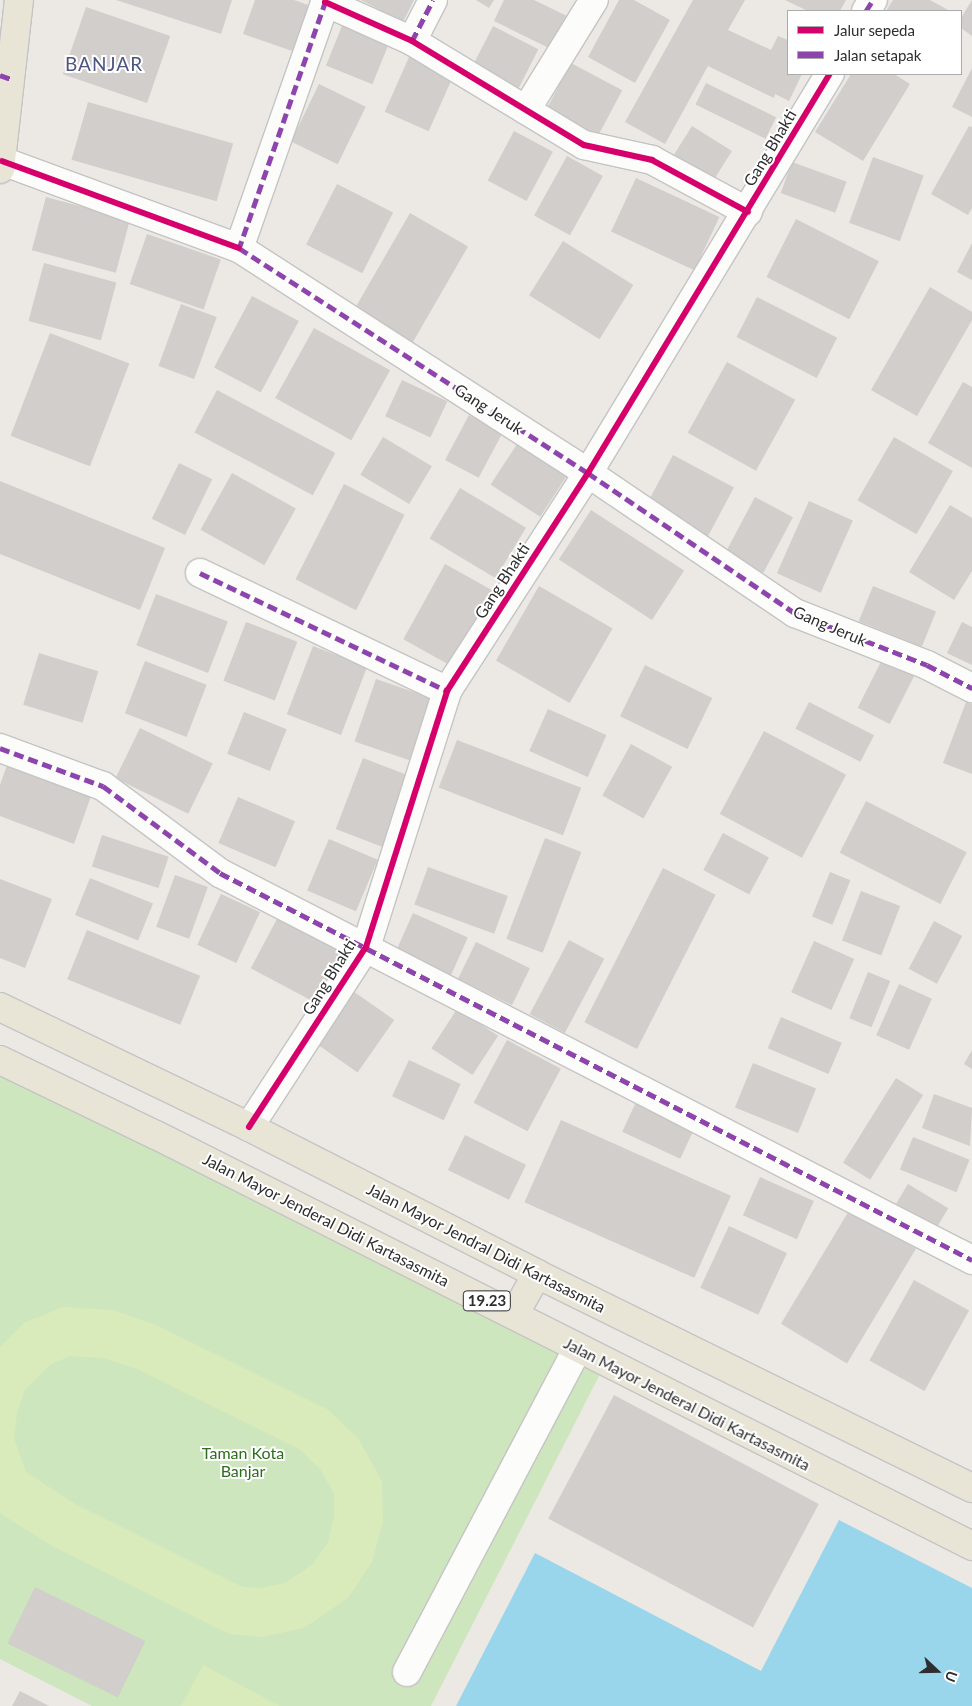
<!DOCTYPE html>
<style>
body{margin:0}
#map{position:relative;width:972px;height:1706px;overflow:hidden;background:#ece8e4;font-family:Lato,sans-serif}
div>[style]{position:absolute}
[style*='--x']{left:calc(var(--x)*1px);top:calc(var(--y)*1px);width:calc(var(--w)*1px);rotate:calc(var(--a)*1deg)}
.green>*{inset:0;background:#cee6be}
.pitch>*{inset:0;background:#d9eabb}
.water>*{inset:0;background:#99d6ec}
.building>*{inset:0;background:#d1cecb;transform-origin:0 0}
.roads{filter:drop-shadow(1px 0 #c5c4c5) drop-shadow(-1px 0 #c5c4c5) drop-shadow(0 1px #c5c4c5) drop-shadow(0 -1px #c5c4c5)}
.minor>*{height:28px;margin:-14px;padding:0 14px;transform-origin:14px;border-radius:14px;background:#fcfcfb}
.major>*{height:28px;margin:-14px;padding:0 14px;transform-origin:14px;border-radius:14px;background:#e8e4d6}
.quiet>*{height:5px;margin-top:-2.5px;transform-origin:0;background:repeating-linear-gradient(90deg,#8e44ad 0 10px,transparent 0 15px)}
.cycleway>*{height:6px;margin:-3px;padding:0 3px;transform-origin:3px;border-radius:3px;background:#d6006c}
span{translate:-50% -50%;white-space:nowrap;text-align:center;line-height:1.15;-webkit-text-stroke:4px #fff;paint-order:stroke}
.shield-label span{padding:1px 4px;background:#fff;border:1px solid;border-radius:4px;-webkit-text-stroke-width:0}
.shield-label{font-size:15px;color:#2e2e2e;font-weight:700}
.street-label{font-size:16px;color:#2e2e2e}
.park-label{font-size:16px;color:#2c6e1b}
.quarter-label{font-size:19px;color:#4d5680;letter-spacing:1px}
.legend{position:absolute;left:787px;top:10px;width:175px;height:65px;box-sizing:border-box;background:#fff;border:1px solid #ababab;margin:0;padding:6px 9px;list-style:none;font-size:15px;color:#2e2e2e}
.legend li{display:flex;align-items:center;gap:10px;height:25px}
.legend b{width:25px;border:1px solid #ababab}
.north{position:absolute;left:912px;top:1646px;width:50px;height:50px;-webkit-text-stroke:4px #fff;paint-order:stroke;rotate:111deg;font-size:14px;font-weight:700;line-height:20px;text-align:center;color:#2e2e2e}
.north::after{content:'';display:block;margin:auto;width:18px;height:22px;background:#2e2e2e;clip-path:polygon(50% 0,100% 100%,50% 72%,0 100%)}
</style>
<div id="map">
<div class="green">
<i style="clip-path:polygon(0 1065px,601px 1372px,431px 1706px,92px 1706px,0 1659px)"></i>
</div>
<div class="pitch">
<i style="clip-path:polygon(evenodd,63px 1307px,113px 1310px,156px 1325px,327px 1409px,358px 1438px,382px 1481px,383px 1522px,372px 1562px,348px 1598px,304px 1628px,262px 1637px,229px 1634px,52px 1546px,0 1513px,0 1347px,24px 1323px,63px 1307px,71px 1356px,103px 1358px,137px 1369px,299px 1449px,320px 1469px,334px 1494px,334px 1516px,328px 1542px,313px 1564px,285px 1583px,260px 1588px,243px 1587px,75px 1504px,26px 1472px,14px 1439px,17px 1413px,25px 1390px,51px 1364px,71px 1356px)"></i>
<i style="clip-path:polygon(203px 1665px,280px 1706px,181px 1706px)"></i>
</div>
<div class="water">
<i style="clip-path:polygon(839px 1520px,972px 1588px,972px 1706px,456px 1706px,535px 1553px,761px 1671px)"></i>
</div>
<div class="building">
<i style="clip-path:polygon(116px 0,232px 0,221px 34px)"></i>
<i style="clip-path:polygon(255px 0,294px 0,314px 7px,298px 53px,243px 34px)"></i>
<i style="clip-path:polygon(361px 0,414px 0,403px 22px)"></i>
<i style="clip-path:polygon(476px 0,494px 0,489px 8px)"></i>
<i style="clip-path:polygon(504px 0,534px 0,569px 17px,553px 50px,494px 21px)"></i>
<i style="clip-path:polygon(619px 0,634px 0,670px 20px,635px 83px,588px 57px)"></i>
<i style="clip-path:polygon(693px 0,745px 0,728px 30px,771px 50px,778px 36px,788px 40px,788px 74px,802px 74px,789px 101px,775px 94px,774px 98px,708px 66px,665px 144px,625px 122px)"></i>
<i style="clip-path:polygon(785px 0,846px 0,840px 11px,808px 11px)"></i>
<i style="clip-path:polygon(893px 0,930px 0,950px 11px,886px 11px)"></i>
<i style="clip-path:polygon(972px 0,972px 36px,961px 28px,961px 18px)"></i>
<i style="left:86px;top:7px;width:89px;height:71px;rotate:19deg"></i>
<i style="left:344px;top:21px;width:50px;height:48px;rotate:22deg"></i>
<i style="left:493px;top:26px;width:51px;height:48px;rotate:27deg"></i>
<i style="left:410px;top:55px;width:48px;height:62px;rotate:24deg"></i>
<i style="left:571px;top:63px;width:58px;height:52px;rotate:28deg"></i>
<i style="clip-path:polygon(972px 68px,972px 117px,952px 107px)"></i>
<i style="clip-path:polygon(851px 74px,894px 74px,910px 84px,863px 161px,815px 132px)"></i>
<i style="left:706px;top:83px;width:78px;height:24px;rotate:26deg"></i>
<i style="left:319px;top:84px;width:52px;height:64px;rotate:26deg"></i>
<i style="left:88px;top:102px;width:151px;height:60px;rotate:16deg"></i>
<i style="left:692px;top:126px;width:47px;height:34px;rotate:32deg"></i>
<i style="clip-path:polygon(969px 126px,972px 127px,972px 208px,968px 215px,931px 194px)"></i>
<i style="left:514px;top:131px;width:44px;height:56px;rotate:28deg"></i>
<i style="left:567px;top:156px;width:41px;height:68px;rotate:29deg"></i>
<i style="left:873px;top:157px;width:54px;height:70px;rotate:20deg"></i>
<i style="left:792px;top:162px;width:58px;height:33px;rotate:20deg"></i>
<i style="left:636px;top:178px;width:92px;height:59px;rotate:25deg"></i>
<i style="left:337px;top:184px;width:63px;height:68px;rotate:27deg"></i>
<i style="left:46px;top:197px;width:87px;height:55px;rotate:15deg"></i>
<i style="left:410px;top:213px;width:67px;height:116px;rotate:30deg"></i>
<i style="left:796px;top:219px;width:93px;height:65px;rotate:27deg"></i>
<i style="left:147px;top:234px;width:78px;height:53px;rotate:19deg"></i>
<i style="left:563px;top:241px;width:83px;height:64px;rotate:32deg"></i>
<i style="clip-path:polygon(972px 243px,972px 280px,957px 272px)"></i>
<i style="left:44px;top:263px;width:75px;height:60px;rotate:15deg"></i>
<i style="clip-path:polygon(930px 287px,972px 312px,972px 320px,917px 416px,871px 390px)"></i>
<i style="left:252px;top:296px;width:53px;height:81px;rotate:28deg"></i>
<i style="left:757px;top:297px;width:90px;height:45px;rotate:27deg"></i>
<i style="left:181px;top:304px;width:38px;height:66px;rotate:20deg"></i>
<i style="left:314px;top:328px;width:87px;height:80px;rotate:29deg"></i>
<i style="left:50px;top:333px;width:85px;height:110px;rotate:21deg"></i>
<i style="left:727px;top:362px;width:78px;height:81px;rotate:29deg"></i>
<i style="left:402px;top:380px;width:50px;height:40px;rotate:25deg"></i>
<i style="clip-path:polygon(963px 382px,972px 387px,972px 468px,928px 443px)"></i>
<i style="left:217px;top:390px;width:134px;height:48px;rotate:28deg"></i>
<i style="left:469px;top:415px;width:38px;height:51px;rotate:28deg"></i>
<i style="left:383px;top:437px;width:57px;height:44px;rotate:31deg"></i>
<i style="left:894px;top:437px;width:68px;height:73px;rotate:30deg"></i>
<i style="left:519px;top:441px;width:59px;height:52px;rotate:33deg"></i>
<i style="left:673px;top:455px;width:69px;height:60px;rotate:28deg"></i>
<i style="left:179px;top:463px;width:37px;height:62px;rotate:26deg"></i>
<i style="left:232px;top:473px;width:73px;height:65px;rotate:29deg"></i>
<i style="clip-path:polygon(0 481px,165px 548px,140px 610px,0 554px)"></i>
<i style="left:344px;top:484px;width:68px;height:107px;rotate:27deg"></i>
<i style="left:460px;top:488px;width:77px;height:59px;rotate:31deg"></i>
<i style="left:755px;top:497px;width:43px;height:63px;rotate:28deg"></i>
<i style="left:809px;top:501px;width:48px;height:79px;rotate:24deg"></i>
<i style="clip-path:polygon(950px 505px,972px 518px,972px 571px,954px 600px,909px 572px)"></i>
<i style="left:591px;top:510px;width:111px;height:59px;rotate:33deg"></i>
<i style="left:445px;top:564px;width:55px;height:86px;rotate:29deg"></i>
<i style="left:539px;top:586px;width:85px;height:86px;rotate:30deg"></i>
<i style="left:873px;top:586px;width:68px;height:38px;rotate:22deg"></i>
<i style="left:156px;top:594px;width:77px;height:55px;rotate:21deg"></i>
<i style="left:246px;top:622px;width:55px;height:63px;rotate:21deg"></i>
<i style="clip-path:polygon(962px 622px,972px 627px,972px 665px,947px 653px)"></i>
<i style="left:313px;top:646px;width:58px;height:73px;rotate:21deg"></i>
<i style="left:39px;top:653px;width:62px;height:54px;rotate:17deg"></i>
<i style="left:884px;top:656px;width:36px;height:58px;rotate:27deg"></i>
<i style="left:145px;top:661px;width:66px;height:56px;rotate:21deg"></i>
<i style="left:645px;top:665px;width:75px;height:57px;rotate:26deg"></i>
<i style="left:376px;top:679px;width:59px;height:66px;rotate:19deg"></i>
<i style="left:809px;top:702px;width:73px;height:30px;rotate:27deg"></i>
<i style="clip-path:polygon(966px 702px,972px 704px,972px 774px,943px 763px)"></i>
<i style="left:548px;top:709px;width:64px;height:46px;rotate:24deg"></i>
<i style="left:244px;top:712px;width:46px;height:45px;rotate:22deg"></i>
<i style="left:140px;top:728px;width:81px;height:56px;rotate:26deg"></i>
<i style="left:764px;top:731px;width:93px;height:94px;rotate:28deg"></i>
<i style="left:457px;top:740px;width:133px;height:51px;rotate:21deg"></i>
<i style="left:631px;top:744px;width:47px;height:59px;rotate:29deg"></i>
<i style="left:363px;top:758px;width:51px;height:76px;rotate:21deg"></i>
<i style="clip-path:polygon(7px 765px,91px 796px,74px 844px,0 816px,0 785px)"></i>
<i style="left:238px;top:797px;width:62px;height:50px;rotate:23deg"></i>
<i style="left:866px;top:801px;width:113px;height:58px;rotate:27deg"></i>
<i style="left:723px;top:833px;width:52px;height:42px;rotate:28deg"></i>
<i style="left:102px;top:835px;width:70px;height:33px;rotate:18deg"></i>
<i style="left:545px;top:838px;width:39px;height:108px;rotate:21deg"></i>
<i style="left:329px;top:839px;width:53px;height:56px;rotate:23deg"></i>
<i style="left:428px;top:867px;width:85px;height:40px;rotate:20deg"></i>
<i style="left:663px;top:868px;width:59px;height:173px;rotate:27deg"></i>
<i style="left:830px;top:872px;width:22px;height:48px;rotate:22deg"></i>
<i style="left:175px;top:875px;width:35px;height:55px;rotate:20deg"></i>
<i style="left:90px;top:878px;width:68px;height:40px;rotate:22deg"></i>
<i style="clip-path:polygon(0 879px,52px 899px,25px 968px,0 958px)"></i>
<i style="left:861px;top:891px;width:42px;height:53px;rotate:21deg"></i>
<i style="left:221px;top:894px;width:43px;height:56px;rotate:25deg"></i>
<i style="left:413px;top:913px;width:60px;height:43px;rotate:24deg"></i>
<i style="left:278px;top:917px;width:73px;height:58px;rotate:28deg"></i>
<i style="left:934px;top:921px;width:32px;height:54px;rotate:28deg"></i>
<i style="left:87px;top:930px;width:122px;height:53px;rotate:22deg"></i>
<i style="left:569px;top:940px;width:40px;height:84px;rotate:28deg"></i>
<i style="left:814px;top:941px;width:44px;height:56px;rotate:24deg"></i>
<i style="left:476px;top:942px;width:60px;height:41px;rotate:26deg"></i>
<i style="left:868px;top:972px;width:24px;height:50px;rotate:22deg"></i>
<i style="left:899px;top:984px;width:36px;height:56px;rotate:24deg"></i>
<i style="left:350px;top:989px;width:54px;height:64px;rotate:35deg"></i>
<i style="left:457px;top:1009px;width:49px;height:47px;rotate:33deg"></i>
<i style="left:781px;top:1017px;width:66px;height:34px;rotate:23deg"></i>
<i style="left:507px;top:1040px;width:61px;height:71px;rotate:28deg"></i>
<i style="clip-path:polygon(972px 1050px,972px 1069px,964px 1064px)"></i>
<i style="left:409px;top:1060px;width:57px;height:40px;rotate:25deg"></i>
<i style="left:753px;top:1063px;width:68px;height:48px;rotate:22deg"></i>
<i style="left:896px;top:1078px;width:32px;height:100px;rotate:32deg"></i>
<i style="clip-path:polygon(934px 1094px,972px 1108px,970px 1146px,922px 1128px)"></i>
<i style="left:637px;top:1100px;width:64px;height:35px;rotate:25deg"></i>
<i style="left:561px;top:1120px;width:186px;height:90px;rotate:24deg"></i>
<i style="left:465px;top:1135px;width:68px;height:39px;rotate:26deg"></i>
<i style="left:913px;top:1137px;width:61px;height:35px;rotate:22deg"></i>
<i style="left:760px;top:1177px;width:59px;height:42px;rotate:24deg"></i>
<i style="left:908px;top:1184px;width:47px;height:23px;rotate:31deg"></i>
<i style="left:850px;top:1209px;width:77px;height:134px;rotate:31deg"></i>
<i style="left:729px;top:1226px;width:64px;height:68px;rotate:25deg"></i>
<i style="left:914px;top:1280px;width:63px;height:92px;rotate:29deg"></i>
<i style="left:614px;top:1395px;width:232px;height:140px;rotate:28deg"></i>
<i style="left:35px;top:1587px;width:123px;height:63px;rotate:26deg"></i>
<i style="clip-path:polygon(20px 1691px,49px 1706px,12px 1706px)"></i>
</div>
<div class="roads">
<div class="minor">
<i style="--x:326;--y:0;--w:263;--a:109.3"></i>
<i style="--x:239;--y:248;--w:415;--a:32.8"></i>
<i style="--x:588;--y:473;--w:250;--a:34.1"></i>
<i style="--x:795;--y:613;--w:142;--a:21.5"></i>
<i style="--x:927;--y:665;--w:51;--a:27.1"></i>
<i style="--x:325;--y:2;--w:95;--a:24.1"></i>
<i style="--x:412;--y:41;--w:201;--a:31.2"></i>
<i style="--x:584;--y:145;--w:70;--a:12.4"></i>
<i style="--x:652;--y:160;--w:109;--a:28.4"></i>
<i style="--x:866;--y:11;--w:13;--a:-58"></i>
<i style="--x:412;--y:41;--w:46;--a:-62.9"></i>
<i style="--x:526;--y:110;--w:129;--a:-58.3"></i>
<i style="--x:2;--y:161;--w:252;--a:20.2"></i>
<i style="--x:200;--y:573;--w:274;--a:25.5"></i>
<i style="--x:0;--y:748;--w:110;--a:20.3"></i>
<i style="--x:103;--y:786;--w:146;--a:36.6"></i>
<i style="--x:220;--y:873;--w:846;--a:27.23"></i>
<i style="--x:249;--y:1127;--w:215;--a:-57"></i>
<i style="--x:366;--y:947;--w:269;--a:-72.4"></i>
<i style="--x:447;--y:691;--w:260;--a:-57.1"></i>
<i style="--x:588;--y:473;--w:467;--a:-58.8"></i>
<i style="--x:407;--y:1672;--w:365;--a:-62.2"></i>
</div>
<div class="major">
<i style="--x:0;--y:169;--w:170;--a:-83.6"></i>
<i style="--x:0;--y:1007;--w:276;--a:25.7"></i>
<i style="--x:249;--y:1127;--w:323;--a:27"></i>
<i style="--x:537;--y:1274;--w:485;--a:26.2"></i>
<i style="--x:0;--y:1060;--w:173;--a:25.7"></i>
<i style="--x:156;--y:1135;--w:914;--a:26.73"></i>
<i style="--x:514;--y:1315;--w:47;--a:-60.7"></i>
</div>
</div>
<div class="quiet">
<i style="--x:326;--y:0;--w:263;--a:109.3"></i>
<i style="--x:239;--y:248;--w:415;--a:32.8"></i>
<i style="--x:588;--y:473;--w:250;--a:34.1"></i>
<i style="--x:795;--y:613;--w:142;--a:21.5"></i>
<i style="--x:927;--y:665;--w:51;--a:27.1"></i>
<i style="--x:866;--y:11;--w:13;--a:-58"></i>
<i style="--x:412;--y:41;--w:46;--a:-62.9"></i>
<i style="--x:0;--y:75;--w:12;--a:20"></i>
<i style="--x:200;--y:573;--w:274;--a:25.5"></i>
<i style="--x:0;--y:748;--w:110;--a:20.3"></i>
<i style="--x:103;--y:786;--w:146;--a:36.6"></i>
<i style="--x:220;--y:873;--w:846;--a:27.23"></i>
</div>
<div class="cycleway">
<i style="--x:325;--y:2;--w:95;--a:24.1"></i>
<i style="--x:412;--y:41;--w:201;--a:31.2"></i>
<i style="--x:584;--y:145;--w:70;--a:12.4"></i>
<i style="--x:652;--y:160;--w:109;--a:28.4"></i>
<i style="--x:2;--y:161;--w:252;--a:20.2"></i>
<i style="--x:249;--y:1127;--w:215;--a:-57"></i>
<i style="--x:366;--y:947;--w:269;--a:-72.4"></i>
<i style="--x:447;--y:691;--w:260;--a:-57.1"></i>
<i style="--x:588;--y:473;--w:467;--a:-58.8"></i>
</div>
<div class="shield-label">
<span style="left:487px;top:1301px">19.23</span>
</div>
<div class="street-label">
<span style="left:770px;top:148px;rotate:-59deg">Gang Bhakti</span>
<span style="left:489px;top:409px;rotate:33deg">Gang Jeruk</span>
<span style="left:502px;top:581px;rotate:-57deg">Gang Bhakti</span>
<span style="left:830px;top:626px;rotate:23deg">Gang Jeruk</span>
<span style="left:329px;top:977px;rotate:-58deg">Gang Bhakti</span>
<span style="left:326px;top:1220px;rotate:27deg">Jalan Mayor Jenderal Didi Kartasasmita</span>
<span style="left:486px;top:1248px;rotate:27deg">Jalan Mayor Jendral Didi Kartasasmita</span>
<span style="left:687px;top:1404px;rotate:27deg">Jalan Mayor Jenderal Didi Kartasasmita</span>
</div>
<div class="park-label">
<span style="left:243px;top:1462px">Taman Kota<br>Banjar</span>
</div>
<div class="quarter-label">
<span style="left:104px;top:64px">BANJAR</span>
</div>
<ul class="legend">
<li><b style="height:6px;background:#d6006c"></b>Jalur sepeda</li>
<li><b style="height:6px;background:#8e44ad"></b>Jalan setapak</li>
</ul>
<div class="north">U</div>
</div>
